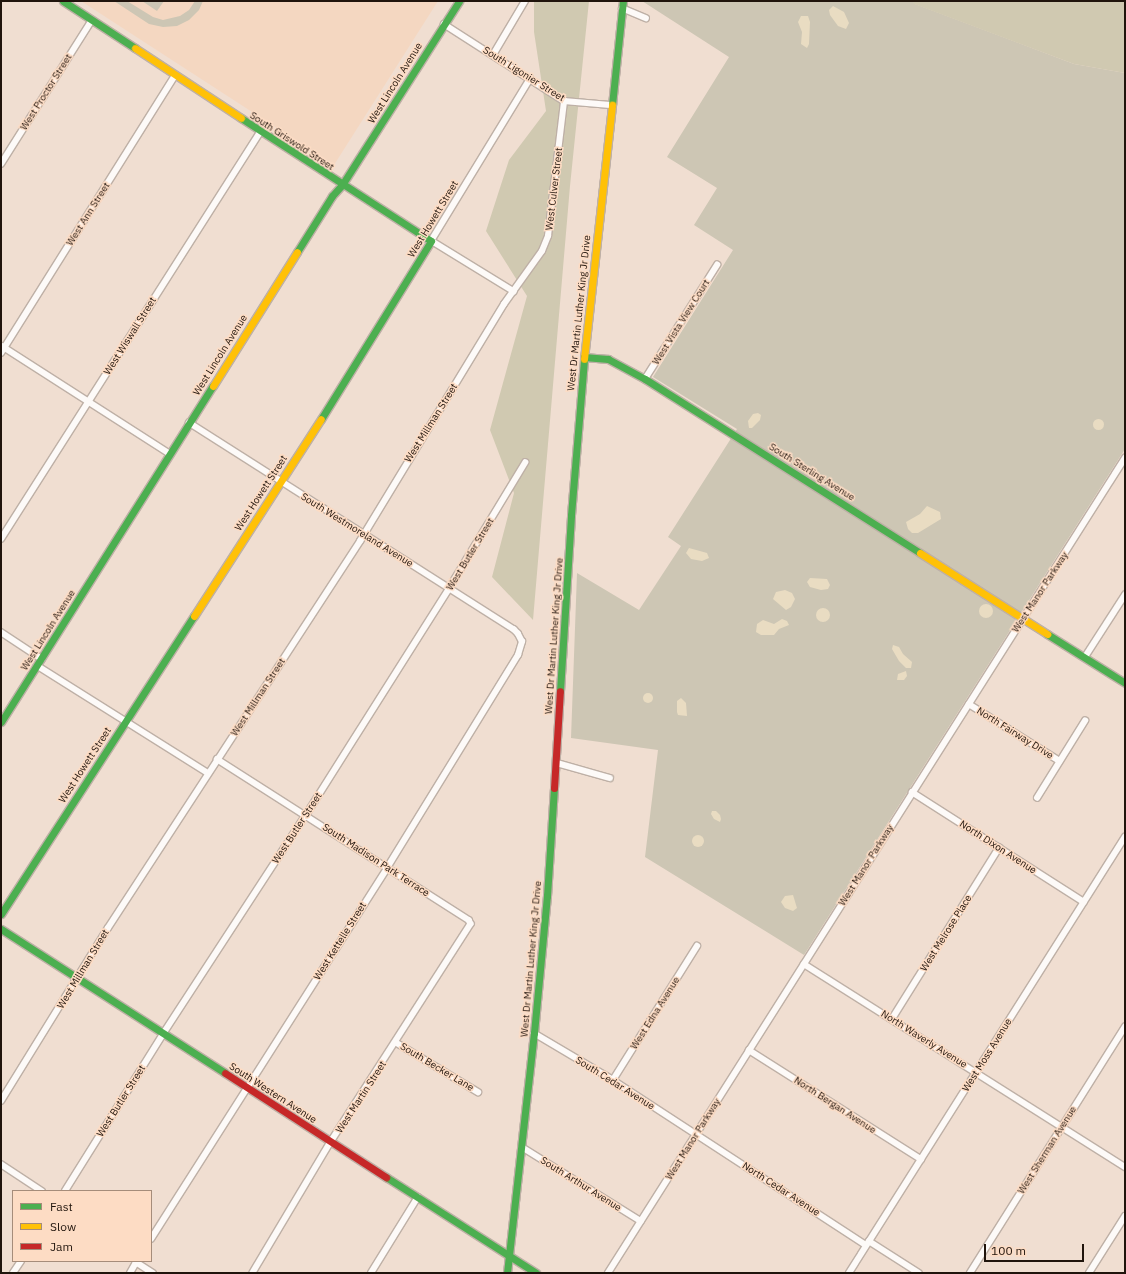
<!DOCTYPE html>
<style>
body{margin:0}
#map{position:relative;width:1126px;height:1274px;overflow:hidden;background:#f0ded1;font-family:"IBM Plex Sans",sans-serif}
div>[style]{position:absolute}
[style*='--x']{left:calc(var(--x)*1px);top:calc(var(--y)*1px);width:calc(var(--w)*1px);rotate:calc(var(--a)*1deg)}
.built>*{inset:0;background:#f4d7c1}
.green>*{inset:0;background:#cdc6b4}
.forest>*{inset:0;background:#d0c9b1}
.sand>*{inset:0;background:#e9dcc2}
.round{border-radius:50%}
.roads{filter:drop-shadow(1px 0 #beb0a6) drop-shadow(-1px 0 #beb0a6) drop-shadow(0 1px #beb0a6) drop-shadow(0 -1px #beb0a6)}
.street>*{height:5.5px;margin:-2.75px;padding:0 2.75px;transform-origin:2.75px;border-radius:2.75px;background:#fdfaf8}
.fast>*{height:7px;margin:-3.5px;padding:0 3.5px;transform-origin:3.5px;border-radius:3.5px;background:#4caf50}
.slow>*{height:7px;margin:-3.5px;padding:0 3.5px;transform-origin:3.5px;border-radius:3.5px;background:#ffc107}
.jam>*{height:7px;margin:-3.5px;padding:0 3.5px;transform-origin:3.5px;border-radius:3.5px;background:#c62828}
span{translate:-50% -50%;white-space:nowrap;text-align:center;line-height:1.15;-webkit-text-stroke:3px #fddcc4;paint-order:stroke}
.street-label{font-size:10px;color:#20140c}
.frame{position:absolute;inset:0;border:2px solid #20140c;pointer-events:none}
.legend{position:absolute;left:12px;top:1190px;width:140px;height:72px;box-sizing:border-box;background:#fddcc4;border:1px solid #a58c7a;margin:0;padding:5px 7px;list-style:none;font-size:12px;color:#20140c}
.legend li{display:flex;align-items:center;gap:8px;height:20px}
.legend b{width:20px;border:1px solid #a58c7a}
.scale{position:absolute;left:984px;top:1244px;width:100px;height:18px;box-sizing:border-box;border:2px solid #20140c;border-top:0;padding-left:5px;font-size:12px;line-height:14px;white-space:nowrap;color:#20140c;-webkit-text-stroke:3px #fddcc4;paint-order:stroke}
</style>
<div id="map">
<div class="built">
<i style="clip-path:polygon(81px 1px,438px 1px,334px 165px)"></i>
</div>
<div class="green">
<i style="clip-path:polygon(114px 1px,127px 1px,153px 17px,163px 20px,180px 16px,189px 10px,195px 1px,203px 1px,199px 10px,189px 20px,177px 26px,163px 27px,149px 24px)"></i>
<i style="clip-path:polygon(142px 1px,164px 1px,157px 11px)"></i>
<i style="clip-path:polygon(642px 1px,913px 1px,915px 4px,1074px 64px,1125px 73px,1125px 449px,804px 955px,645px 857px,658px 750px,571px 738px,577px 573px,639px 610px,681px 546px,668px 537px,737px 429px,653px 377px,733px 250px,694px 225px,717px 188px,667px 157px,729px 57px)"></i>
</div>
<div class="forest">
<i style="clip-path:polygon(534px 1px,589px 1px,570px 186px,533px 620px,492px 577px,514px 493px,490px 430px,527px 296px,486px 231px,509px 160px,546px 111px,534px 32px)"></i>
<i style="clip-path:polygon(913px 1px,1125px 1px,1125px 73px,1074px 64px,914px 4px)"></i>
</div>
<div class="sand">
<i style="clip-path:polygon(833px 6px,844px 12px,849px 23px,846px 29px,838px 26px,830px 15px,829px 10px)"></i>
<i style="clip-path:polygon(801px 16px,808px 16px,810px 22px,809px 44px,807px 48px,801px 44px,802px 32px,798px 22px)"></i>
<i style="clip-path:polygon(758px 413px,761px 415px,760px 420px,752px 428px,749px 428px,748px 421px,753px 414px)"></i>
<i class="round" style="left:1092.5px;top:418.5px;width:11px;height:11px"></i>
<i style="clip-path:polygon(927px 506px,940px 512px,941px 519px,918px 533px,912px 533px,908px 529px,906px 522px,920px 514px)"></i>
<i style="clip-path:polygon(689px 548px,707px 553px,709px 558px,702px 561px,691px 559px,686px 553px)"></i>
<i style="clip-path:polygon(810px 578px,827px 579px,830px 585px,828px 589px,821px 590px,810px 587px,807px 582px)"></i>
<i style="clip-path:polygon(785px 590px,792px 593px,795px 599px,791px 607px,786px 610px,773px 599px,776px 592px)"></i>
<i class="round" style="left:979px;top:604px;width:14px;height:14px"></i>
<i class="round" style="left:816px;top:608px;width:14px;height:14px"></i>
<i style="clip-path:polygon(782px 619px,787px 621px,789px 625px,779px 629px,774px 635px,761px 635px,756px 632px,757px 624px,763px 620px,774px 624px)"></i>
<i style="clip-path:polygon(893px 645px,899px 647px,903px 654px,912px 662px,911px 668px,906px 668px,899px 661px,892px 649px)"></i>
<i style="clip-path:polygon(906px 671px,907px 676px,904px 680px,897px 680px,898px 674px)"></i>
<i class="round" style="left:643px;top:693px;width:10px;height:10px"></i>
<i style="clip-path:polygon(681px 698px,686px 703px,687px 716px,678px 715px,677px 712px,677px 701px)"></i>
<i style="clip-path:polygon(712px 811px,716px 811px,720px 815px,721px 819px,720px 822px,714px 819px,711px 814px)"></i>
<i class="round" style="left:692px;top:835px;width:12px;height:12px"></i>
<i style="clip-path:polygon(793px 895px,797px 908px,793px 911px,785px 908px,781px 902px,785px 896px)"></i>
</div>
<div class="roads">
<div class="street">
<i style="--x:622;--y:8;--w:26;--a:23"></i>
<i style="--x:444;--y:24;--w:143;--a:32.7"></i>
<i style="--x:564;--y:101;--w:46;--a:5"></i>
<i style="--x:493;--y:55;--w:63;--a:-59.3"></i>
<i style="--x:1;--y:164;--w:170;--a:-57.7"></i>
<i style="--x:514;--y:292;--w:97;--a:-148.4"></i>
<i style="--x:431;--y:241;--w:190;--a:-58.6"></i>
<i style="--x:2;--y:346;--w:200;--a:32.7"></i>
<i style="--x:1;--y:353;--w:327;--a:-57.9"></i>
<i style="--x:645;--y:379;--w:135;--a:-57.7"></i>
<i style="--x:1;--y:539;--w:482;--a:-57.5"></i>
<i style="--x:1;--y:632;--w:49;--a:33.4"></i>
<i style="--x:1085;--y:657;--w:74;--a:-57.2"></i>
<i style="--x:38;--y:666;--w:201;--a:32.2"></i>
<i style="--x:969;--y:704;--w:107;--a:32.1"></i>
<i style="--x:217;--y:759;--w:299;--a:32.6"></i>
<i style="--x:469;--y:920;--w:4;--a:63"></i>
<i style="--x:471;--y:924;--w:259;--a:122.7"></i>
<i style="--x:331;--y:1142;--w:152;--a:120.8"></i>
<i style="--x:557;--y:763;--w:55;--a:15.8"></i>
<i style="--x:912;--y:792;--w:204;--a:32.6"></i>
<i style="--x:1037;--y:798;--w:91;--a:-58.1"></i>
<i style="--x:804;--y:964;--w:380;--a:32.3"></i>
<i style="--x:892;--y:1019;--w:202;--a:-58"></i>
<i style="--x:534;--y:1033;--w:92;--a:30.7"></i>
<i style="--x:613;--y:1080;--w:302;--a:33.1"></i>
<i style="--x:397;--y:1043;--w:95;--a:31.2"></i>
<i style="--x:749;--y:1050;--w:204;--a:32.4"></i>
<i style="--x:613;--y:1080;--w:158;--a:-57.9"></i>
<i style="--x:1;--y:1101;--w:203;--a:-58.3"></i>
<i style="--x:108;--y:928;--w:462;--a:-56.9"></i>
<i style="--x:360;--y:541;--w:277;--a:-58.7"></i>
<i style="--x:504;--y:304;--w:65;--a:-54.4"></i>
<i style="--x:542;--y:251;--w:16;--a:-68"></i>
<i style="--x:548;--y:236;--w:136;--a:-83.2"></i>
<i style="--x:522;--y:1147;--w:140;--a:31.9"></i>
<i style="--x:1;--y:1164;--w:49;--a:33.4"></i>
<i style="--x:65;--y:1191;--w:185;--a:-58"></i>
<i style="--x:163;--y:1034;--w:262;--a:-56.9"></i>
<i style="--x:306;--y:815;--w:266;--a:-57.7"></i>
<i style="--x:448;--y:590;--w:149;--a:-58.8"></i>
<i style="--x:151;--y:1239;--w:440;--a:-57.5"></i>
<i style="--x:387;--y:868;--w:250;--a:-58.4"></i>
<i style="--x:518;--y:655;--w:14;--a:-73"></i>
<i style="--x:522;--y:642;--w:9;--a:-117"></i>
<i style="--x:518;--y:634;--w:6;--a:-135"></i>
<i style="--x:514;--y:630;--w:385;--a:-147.5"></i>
<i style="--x:869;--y:1241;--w:59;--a:32.6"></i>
<i style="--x:136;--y:1262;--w:20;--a:33"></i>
<i style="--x:13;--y:1273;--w:14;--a:-56"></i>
<i style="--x:130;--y:1273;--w:14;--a:-60"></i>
<i style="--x:371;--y:1273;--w:89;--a:-58.3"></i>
<i style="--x:608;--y:1273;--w:965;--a:-57.61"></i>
<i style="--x:849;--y:1273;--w:516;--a:-57.67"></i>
<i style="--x:970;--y:1273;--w:291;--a:-57.8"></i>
<i style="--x:1089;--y:1273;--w:67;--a:-57.7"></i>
</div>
<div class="fast">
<i style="--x:63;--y:1;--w:86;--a:33.1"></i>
<i style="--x:612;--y:105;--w:105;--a:-84"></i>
<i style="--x:241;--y:118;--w:226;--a:32.9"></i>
<i style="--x:431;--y:241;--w:209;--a:121.7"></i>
<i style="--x:297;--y:252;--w:66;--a:-58"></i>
<i style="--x:332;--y:196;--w:15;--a:-48"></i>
<i style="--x:342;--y:185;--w:218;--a:-57.5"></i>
<i style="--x:584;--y:357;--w:24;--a:5"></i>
<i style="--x:608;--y:359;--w:42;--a:28.4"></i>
<i style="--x:645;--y:379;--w:325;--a:32.3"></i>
<i style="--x:1047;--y:634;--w:92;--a:32.1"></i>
<i style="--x:560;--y:691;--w:176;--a:-86.4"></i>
<i style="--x:571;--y:515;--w:157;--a:-85.2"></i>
<i style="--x:1;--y:722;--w:397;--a:-57.8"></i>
<i style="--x:1;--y:914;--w:355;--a:-57.1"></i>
<i style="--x:1;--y:929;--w:266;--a:32.7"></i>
<i style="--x:386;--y:1177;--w:178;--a:32.6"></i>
<i style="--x:507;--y:1273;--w:242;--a:-83.6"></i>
<i style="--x:534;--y:1033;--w:138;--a:-84.6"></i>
<i style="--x:547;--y:896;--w:108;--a:-86.3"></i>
</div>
<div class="slow">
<i style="--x:135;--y:48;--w:127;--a:33.4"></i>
<i style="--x:584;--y:359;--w:256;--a:-83.7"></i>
<i style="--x:213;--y:386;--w:158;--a:-57.9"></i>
<i style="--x:920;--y:553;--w:151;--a:32.5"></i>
<i style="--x:194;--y:616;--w:234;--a:-57.2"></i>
</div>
<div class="jam">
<i style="--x:554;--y:788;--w:97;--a:-86.5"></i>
<i style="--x:225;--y:1073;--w:192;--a:32.9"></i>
</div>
</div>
<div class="street-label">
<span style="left:524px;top:74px;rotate:32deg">South Ligonier Street</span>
<span style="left:395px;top:83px;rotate:-58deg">West Lincoln Avenue</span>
<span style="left:46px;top:92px;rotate:-58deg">West Proctor Street</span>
<span style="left:292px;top:141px;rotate:33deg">South Griswold Street</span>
<span style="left:554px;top:189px;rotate:-83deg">West Culver Street</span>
<span style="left:88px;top:214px;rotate:-58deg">West Ann Street</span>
<span style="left:433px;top:219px;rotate:-59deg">West Howett Street</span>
<span style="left:579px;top:313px;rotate:-84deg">West Dr Martin Luther King Jr Drive</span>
<span style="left:681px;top:322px;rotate:-58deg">West Vista View Court</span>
<span style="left:130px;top:336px;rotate:-58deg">West Wiswall Street</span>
<span style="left:220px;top:355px;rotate:-58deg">West Lincoln Avenue</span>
<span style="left:431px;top:423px;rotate:-58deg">West Millman Street</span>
<span style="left:812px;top:472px;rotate:32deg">South Sterling Avenue</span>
<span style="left:261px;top:493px;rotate:-57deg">West Howett Street</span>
<span style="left:357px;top:530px;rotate:32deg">South Westmoreland Avenue</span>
<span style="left:470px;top:554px;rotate:-59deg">West Butler Street</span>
<span style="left:1040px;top:592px;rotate:-57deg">West Manor Parkway</span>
<span style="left:48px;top:630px;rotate:-58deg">West Lincoln Avenue</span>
<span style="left:554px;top:636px;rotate:-86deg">West Dr Martin Luther King Jr Drive</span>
<span style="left:258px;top:697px;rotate:-57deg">West Millman Street</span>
<span style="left:1015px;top:733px;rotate:32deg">North Fairway Drive</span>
<span style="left:85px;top:765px;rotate:-57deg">West Howett Street</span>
<span style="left:297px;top:828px;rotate:-57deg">West Butler Street</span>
<span style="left:998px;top:847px;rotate:33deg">North Dixon Avenue</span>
<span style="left:376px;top:860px;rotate:33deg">South Madison Park Terrace</span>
<span style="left:866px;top:865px;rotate:-58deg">West Manor Parkway</span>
<span style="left:946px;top:933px;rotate:-58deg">West Melrose Place</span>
<span style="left:340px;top:941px;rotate:-58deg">West Kettelle Street</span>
<span style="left:531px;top:959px;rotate:-85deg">West Dr Martin Luther King Jr Drive</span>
<span style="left:83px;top:969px;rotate:-59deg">West Millman Street</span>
<span style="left:655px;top:1013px;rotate:-58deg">West Edna Avenue</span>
<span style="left:924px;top:1039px;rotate:32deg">North Waverly Avenue</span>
<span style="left:987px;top:1055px;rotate:-58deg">West Moss Avenue</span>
<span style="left:437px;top:1067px;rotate:31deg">South Becker Lane</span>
<span style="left:615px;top:1083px;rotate:32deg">South Cedar Avenue</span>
<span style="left:273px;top:1093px;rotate:33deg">South Western Avenue</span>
<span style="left:361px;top:1097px;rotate:-57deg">West Martin Street</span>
<span style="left:121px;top:1101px;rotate:-58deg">West Butler Street</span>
<span style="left:835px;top:1105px;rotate:33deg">North Bergan Avenue</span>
<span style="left:693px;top:1139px;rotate:-58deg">West Manor Parkway</span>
<span style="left:1047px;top:1150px;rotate:-58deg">West Sherman Avenue</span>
<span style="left:581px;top:1184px;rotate:32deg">South Arthur Avenue</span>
<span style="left:781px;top:1189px;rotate:33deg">North Cedar Avenue</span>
</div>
<div class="frame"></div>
<ul class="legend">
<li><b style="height:5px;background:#4caf50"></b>Fast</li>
<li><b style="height:5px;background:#ffc107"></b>Slow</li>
<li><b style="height:5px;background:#c62828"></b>Jam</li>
</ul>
<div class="scale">100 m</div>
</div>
